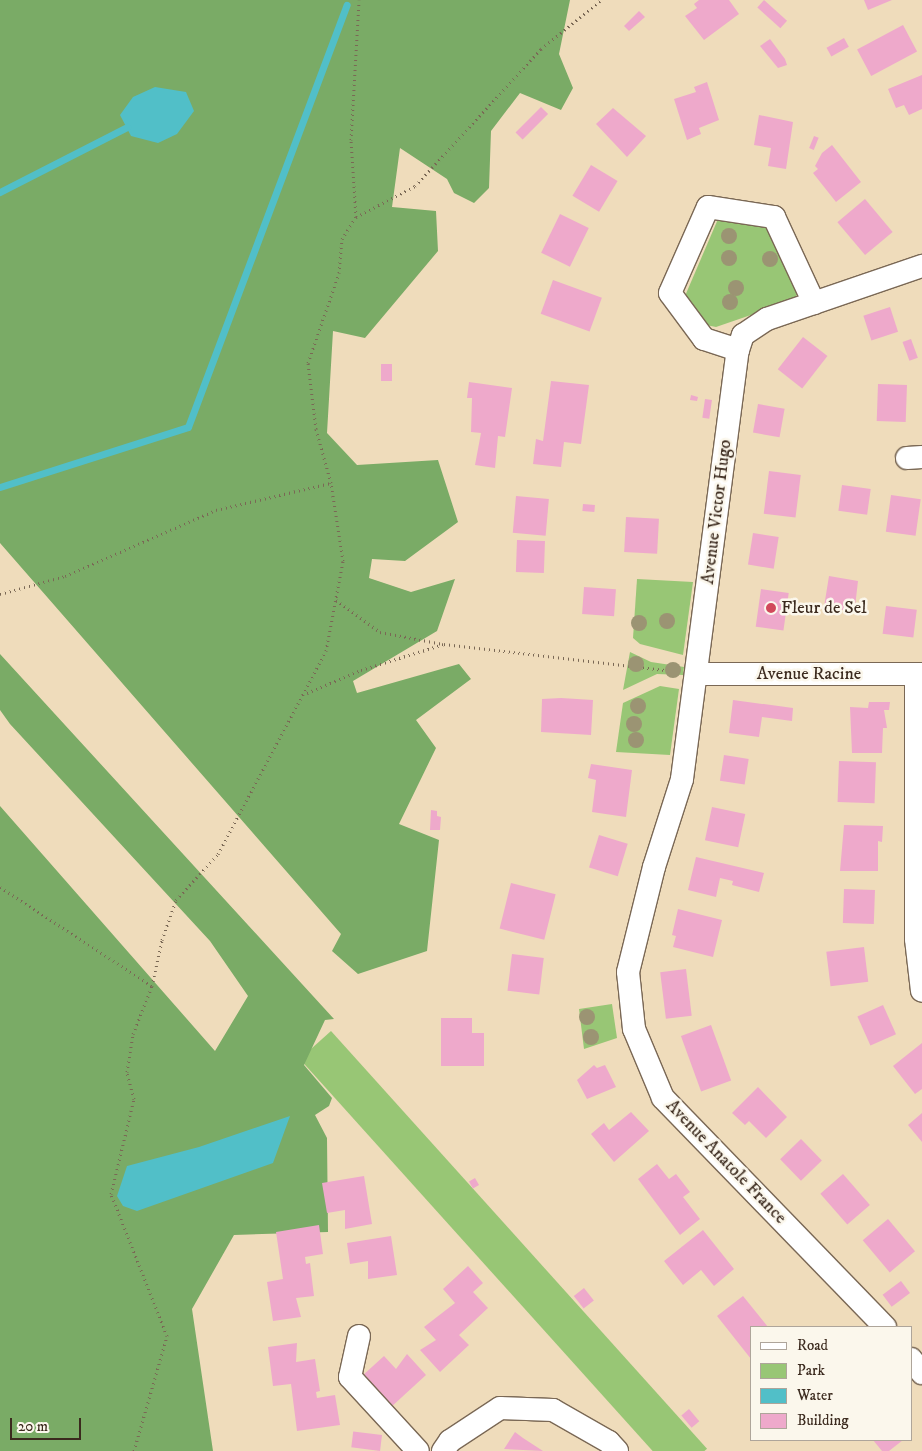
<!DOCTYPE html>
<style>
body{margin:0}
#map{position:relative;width:922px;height:1451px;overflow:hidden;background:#efdcbb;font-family:"IM FELL DW Pica",serif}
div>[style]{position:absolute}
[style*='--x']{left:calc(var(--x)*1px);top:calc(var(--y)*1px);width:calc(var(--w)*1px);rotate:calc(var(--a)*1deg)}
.green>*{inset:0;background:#98c675;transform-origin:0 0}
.forest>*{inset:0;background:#7aab66}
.water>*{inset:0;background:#51bfc8}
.stream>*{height:7px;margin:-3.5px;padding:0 3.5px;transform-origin:3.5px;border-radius:3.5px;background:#51bfc8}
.building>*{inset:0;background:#eea9cb;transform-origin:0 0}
.path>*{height:3px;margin-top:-1.5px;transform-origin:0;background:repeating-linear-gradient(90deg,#7a6855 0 1px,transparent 0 5px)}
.roads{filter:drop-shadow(1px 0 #7a6855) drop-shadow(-1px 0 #7a6855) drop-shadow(0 1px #7a6855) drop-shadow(0 -1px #7a6855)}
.minor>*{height:22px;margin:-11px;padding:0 11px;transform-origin:11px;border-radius:11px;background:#fff}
.trees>*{width:16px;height:16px;margin:-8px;border-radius:50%;background:#9b9473}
.dots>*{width:14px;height:14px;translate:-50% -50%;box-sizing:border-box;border:2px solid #fbf7ec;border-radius:50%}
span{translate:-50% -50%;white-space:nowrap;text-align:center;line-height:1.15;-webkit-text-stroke:5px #fbf7ec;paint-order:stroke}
.street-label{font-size:18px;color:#3b2a1e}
.poi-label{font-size:18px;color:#3b2a1e}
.left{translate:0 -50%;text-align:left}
.legend{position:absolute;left:750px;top:1326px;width:162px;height:115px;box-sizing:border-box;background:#fbf7ec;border:1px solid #aea59a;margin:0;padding:6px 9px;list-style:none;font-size:15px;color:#3b2a1e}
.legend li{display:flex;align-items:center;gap:10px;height:25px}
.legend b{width:25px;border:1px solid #aea59a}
.scale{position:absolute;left:10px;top:1418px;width:71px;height:22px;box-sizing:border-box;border:2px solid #3b2a1e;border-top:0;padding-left:6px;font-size:15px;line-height:18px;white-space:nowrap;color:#3b2a1e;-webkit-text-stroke:4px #fbf7ec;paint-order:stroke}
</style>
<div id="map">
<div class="green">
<i style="clip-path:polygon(718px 219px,768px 226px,798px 291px,795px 300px,716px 327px,706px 325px,685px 296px)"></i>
<i style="clip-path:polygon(637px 579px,693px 582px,683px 655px,640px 644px,633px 638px)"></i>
<i style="clip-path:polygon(630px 652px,651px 662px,684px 667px,683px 675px,657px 674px,623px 690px)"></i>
<i style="clip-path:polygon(660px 686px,679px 689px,670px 755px,616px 752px,623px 703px)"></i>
<i style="clip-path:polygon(612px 1004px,617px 1038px,584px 1049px,579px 1009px)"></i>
<i style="left:331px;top:1031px;width:562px;height:42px;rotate:48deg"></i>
</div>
<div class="forest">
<i style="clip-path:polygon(0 0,570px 0,559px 54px,573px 88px,561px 110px,520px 93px,491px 131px,489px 188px,474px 203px,454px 193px,447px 179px,400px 148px,392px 207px,436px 211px,438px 251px,365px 338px,333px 331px,327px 433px,357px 465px,438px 460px,458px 522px,405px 561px,372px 559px,369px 578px,411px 592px,455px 579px,437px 631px,353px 681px,357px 693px,459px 664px,471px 679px,416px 720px,436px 748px,399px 824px,439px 840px,427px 951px,358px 974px,332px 951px,341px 934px,0 543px)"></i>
<i style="clip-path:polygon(0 654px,334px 1019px,325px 1020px,304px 1065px,332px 1098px,329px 1106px,315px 1115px,327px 1138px,328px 1232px,234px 1235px,192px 1309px,213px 1451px,0 1451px,0 806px,215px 1051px,248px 996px,210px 941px,10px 724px,0 710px)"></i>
</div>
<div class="water">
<i style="clip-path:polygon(155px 87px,186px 92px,194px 111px,177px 134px,158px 143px,131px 136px,120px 115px,133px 97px)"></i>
<i style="clip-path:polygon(290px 1116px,273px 1163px,137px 1211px,123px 1206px,117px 1196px,127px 1166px,199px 1147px)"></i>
</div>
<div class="stream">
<i style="--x:0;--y:192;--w:143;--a:-27.1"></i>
<i style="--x:0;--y:487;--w:197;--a:-17.7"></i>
<i style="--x:188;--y:427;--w:451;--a:-69.4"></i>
</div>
<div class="building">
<i style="clip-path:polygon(699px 0,729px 0,739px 14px,704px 40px,685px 16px,697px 8px,694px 4px)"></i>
<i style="left:764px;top:0;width:31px;height:10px;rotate:42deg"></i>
<i style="clip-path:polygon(864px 0,892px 0,868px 10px)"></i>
<i style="clip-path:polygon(639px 11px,645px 17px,629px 31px,624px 26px)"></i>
<i style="left:903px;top:25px;width:30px;height:52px;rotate:62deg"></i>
<i style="left:844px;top:38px;width:10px;height:20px;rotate:61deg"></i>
<i style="clip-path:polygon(770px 39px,785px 59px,787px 65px,778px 68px,760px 46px)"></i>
<i style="clip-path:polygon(922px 75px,922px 109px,909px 115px,904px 105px,896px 108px,888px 89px)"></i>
<i style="clip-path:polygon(707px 82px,719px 120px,699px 128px,701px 134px,687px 140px,674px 99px,696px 92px,694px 87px)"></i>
<i style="left:541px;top:107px;width:10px;height:36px;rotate:45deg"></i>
<i style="clip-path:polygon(613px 108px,646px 136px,627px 157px,596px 124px)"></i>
<i style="clip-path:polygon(759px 115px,793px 122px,786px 169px,768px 166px,771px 148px,754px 145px)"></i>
<i style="left:814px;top:136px;width:5px;height:13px;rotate:22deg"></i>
<i style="clip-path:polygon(832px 145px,861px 182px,836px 202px,813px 173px,818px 169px,815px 166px,822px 153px)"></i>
<i style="left:591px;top:165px;width:31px;height:36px;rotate:31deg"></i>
<i style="left:865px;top:199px;width:43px;height:36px;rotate:50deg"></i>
<i style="left:560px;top:214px;width:32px;height:43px;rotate:26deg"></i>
<i style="left:553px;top:280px;width:52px;height:36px;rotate:20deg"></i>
<i style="left:890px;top:307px;width:26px;height:28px;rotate:72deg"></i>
<i style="left:803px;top:337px;width:31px;height:41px;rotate:38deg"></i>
<i style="left:911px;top:339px;width:20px;height:9px;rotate:70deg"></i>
<i style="left:381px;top:364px;width:11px;height:17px"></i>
<i style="clip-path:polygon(551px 381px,589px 385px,581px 444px,564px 442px,561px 467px,533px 464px,536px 439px,543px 441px)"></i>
<i style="clip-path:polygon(469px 382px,512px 388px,505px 437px,498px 436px,495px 468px,475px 465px,481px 433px,471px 432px,472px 398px,467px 398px)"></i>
<i style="left:878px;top:384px;width:29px;height:37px;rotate:2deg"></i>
<i style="clip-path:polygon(691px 395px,698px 397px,697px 401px,690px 400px)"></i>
<i style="left:705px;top:399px;width:7px;height:19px;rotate:8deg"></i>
<i style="left:758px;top:404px;width:27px;height:29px;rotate:10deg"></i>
<i style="left:769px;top:471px;width:32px;height:43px;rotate:7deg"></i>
<i style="left:842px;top:485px;width:29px;height:26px;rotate:8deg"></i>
<i style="left:891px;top:495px;width:30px;height:37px;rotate:8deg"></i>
<i style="left:516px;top:496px;width:33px;height:37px;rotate:5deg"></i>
<i style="left:583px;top:504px;width:12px;height:7px;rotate:5deg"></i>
<i style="left:626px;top:517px;width:33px;height:35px;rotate:3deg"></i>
<i style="left:753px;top:533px;width:26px;height:32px;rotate:9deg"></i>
<i style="left:517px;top:540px;width:28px;height:32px;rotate:2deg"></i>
<i style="clip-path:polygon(829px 576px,858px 581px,855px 607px,850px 611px,835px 609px,834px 615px,823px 613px)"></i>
<i style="left:584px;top:587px;width:32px;height:27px;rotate:4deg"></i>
<i style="left:761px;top:589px;width:28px;height:38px;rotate:8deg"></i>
<i style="left:886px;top:606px;width:31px;height:28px;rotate:7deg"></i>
<i style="clip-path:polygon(561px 698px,593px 700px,591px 735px,541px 732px,542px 699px)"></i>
<i style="clip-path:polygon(733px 700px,793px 708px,792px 721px,762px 717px,759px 737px,729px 733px)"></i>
<i style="clip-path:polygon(869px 702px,890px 702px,889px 710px,884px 710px,887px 728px,883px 728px,882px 753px,852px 753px,850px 707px,868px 708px)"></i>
<i style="left:724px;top:755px;width:25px;height:26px;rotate:9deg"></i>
<i style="left:839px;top:761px;width:37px;height:41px;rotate:2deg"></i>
<i style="clip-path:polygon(591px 764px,632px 770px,626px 817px,592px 812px,596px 780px,588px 778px)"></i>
<i style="left:712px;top:807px;width:34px;height:34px;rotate:12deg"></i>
<i style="clip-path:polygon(431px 810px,437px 811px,437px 816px,441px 817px,440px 830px,430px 830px)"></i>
<i style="clip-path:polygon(844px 825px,883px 826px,882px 842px,878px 841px,878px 871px,840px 871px)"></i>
<i style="left:599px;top:835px;width:30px;height:34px;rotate:17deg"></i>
<i style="clip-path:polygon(696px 857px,764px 873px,759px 892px,732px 885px,733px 881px,720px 878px,716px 897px,688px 890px)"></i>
<i style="left:511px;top:883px;width:46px;height:47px;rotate:14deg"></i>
<i style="left:844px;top:889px;width:31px;height:34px;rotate:2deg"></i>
<i style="clip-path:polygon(678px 909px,722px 920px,713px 957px,673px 947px,676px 936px,672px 935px)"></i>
<i style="left:864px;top:947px;width:35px;height:38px;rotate:83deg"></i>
<i style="left:512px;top:954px;width:32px;height:37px;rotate:7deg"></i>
<i style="left:686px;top:969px;width:47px;height:26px;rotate:83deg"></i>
<i style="left:883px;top:1005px;width:32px;height:28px;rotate:66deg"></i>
<i style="clip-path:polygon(441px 1018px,472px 1018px,472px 1033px,484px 1033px,484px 1066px,441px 1066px)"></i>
<i style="left:711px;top:1025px;width:59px;height:32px;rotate:70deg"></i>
<i style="clip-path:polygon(922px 1043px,922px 1089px,915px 1094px,893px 1066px)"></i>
<i style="clip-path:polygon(594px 1065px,597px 1068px,605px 1065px,616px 1087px,587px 1099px,577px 1080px)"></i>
<i style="clip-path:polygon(758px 1087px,787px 1117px,766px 1138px,749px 1121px,745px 1125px,732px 1113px)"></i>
<i style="clip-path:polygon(631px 1112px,649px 1131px,614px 1162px,591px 1134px,604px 1123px,609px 1130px)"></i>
<i style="clip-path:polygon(922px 1113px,922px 1142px,908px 1125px)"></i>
<i style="left:801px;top:1139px;width:30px;height:29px;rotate:46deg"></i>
<i style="clip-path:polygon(657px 1164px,669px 1179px,676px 1174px,690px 1192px,683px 1197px,700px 1219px,680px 1235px,638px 1179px)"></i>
<i style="left:843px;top:1174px;width:41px;height:30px;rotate:49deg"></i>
<i style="clip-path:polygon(364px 1176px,372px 1224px,345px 1229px,345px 1210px,327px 1213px,322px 1183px)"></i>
<i style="left:475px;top:1178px;width:8px;height:7px;rotate:60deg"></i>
<i style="left:888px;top:1219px;width:42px;height:33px;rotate:50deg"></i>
<i style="clip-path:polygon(319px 1225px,323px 1254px,305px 1257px,306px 1264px,310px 1263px,314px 1296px,296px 1298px,301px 1317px,273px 1321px,267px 1282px,283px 1279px,276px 1232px)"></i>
<i style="clip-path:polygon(703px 1230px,734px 1269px,714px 1286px,701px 1270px,683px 1285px,664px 1261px)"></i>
<i style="clip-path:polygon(391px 1236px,397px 1275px,368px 1279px,368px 1261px,350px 1264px,347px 1243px)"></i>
<i style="clip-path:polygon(468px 1266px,483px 1283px,473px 1292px,488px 1308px,459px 1335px,469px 1345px,440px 1372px,420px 1350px,436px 1340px,424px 1327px,455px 1303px,443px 1289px)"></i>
<i style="left:901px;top:1281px;width:15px;height:23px;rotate:53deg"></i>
<i style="left:584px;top:1288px;width:16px;height:13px;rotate:52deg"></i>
<i style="clip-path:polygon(743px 1296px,768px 1327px,751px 1327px,751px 1359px,717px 1316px)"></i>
<i style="clip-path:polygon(297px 1343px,296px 1362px,315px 1359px,320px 1391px,316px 1392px,317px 1398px,335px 1395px,340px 1425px,297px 1431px,291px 1384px,273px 1386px,268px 1347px)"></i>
<i style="clip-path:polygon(407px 1354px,426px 1375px,390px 1408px,362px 1376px,384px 1356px,396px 1369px)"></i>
<i style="left:689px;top:1409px;width:16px;height:10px;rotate:50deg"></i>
<i style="clip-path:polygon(515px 1432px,523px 1438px,543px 1451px,504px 1449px)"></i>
<i style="left:382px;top:1435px;width:16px;height:29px;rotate:97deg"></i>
<i style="clip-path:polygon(873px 1440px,903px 1440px,889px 1451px,882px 1451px)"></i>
</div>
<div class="path">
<i style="--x:356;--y:217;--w:67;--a:-27.7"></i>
<i style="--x:415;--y:186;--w:186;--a:-47.4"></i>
<i style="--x:541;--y:49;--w:77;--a:-39.2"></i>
<i style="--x:0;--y:594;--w:67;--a:-15.5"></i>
<i style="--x:65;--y:576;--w:165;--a:-23.6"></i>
<i style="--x:216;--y:510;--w:118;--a:-13.2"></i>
<i style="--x:336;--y:600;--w:54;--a:36"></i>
<i style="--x:380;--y:632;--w:64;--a:10.8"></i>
<i style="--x:307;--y:693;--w:59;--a:-23.1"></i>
<i style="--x:361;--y:670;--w:87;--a:-17.4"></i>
<i style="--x:444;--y:644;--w:231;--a:6.7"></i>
<i style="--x:0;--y:887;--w:181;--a:33.1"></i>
<i style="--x:134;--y:1451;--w:120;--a:-74"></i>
<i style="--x:167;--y:1336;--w:153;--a:-111.5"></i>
<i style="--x:111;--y:1194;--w:98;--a:-76.4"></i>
<i style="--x:134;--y:1099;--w:28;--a:-105"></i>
<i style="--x:127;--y:1072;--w:38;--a:-81"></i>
<i style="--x:133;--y:1034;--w:52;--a:-68.4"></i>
<i style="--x:152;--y:986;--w:47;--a:-77.7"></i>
<i style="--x:162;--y:940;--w:42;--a:-70.7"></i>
<i style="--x:176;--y:900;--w:62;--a:-47.6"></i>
<i style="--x:218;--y:854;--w:230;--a:-62"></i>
<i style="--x:326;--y:651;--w:92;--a:-79.3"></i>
<i style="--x:343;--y:561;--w:79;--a:-98.7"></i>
<i style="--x:331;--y:483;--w:56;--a:-105.5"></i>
<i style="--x:316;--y:429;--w:66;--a:-96.9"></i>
<i style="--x:308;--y:363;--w:95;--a:-71"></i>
<i style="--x:339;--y:273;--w:34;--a:-85"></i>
<i style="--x:342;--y:239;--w:26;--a:-58"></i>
<i style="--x:356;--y:217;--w:77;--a:-93.7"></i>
<i style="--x:351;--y:140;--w:140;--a:-86.7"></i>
</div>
<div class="roads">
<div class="minor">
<i style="--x:738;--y:350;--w:36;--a:-162"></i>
<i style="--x:704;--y:339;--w:57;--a:-126.5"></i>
<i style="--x:670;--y:293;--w:94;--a:-66.2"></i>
<i style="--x:708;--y:207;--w:67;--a:8.6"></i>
<i style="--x:774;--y:217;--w:95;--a:65.1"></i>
<i style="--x:907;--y:458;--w:15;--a:-4"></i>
<i style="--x:697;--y:674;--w:225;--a:0"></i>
<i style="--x:916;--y:674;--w:265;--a:90"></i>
<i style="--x:916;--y:939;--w:52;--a:83.4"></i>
<i style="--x:885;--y:1327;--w:319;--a:-134.1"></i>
<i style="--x:663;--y:1098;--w:75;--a:-112.8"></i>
<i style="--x:634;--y:1029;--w:57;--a:-96"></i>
<i style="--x:628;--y:972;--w:108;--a:-76.1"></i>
<i style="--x:654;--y:867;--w:92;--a:-72.3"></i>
<i style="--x:682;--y:779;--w:433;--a:-82.6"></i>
<i style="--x:738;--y:350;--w:16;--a:-72"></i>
<i style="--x:743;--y:335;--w:29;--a:-34"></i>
<i style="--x:767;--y:319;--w:164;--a:-18.9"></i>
<i style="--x:359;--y:1336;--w:42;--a:102.4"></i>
<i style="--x:350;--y:1377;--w:100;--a:47.4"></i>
<i style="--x:911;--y:1359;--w:18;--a:52"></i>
<i style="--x:443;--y:1451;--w:12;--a:-55"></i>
<i style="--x:450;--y:1441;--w:60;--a:-33.4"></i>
<i style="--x:500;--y:1408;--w:53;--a:2.2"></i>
<i style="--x:553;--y:1410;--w:64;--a:29.7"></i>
<i style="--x:609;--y:1442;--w:12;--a:48"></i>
</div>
</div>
<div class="trees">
<i style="left:729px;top:236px"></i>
<i style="left:729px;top:258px"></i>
<i style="left:770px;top:259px"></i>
<i style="left:736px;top:288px"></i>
<i style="left:730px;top:302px"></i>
<i style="left:667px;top:621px"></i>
<i style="left:639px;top:623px"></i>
<i style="left:636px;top:664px"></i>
<i style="left:673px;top:670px"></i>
<i style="left:638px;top:706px"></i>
<i style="left:634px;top:724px"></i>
<i style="left:636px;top:740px"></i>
<i style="left:587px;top:1017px"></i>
<i style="left:591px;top:1037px"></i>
</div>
<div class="dots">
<i style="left:771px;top:608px;background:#d1495b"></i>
</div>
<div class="street-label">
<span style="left:717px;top:512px;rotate:-83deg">Avenue Victor Hugo</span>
<span style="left:809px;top:674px">Avenue Racine</span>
<span style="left:726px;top:1162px;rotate:46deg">Avenue Anatole France</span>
</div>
<div class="poi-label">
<span class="left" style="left:781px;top:608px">Fleur de Sel</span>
</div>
<ul class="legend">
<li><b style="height:6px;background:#fff"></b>Road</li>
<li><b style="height:14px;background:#98c675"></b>Park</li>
<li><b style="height:14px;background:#51bfc8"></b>Water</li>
<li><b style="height:14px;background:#eea9cb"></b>Building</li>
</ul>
<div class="scale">20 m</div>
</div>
